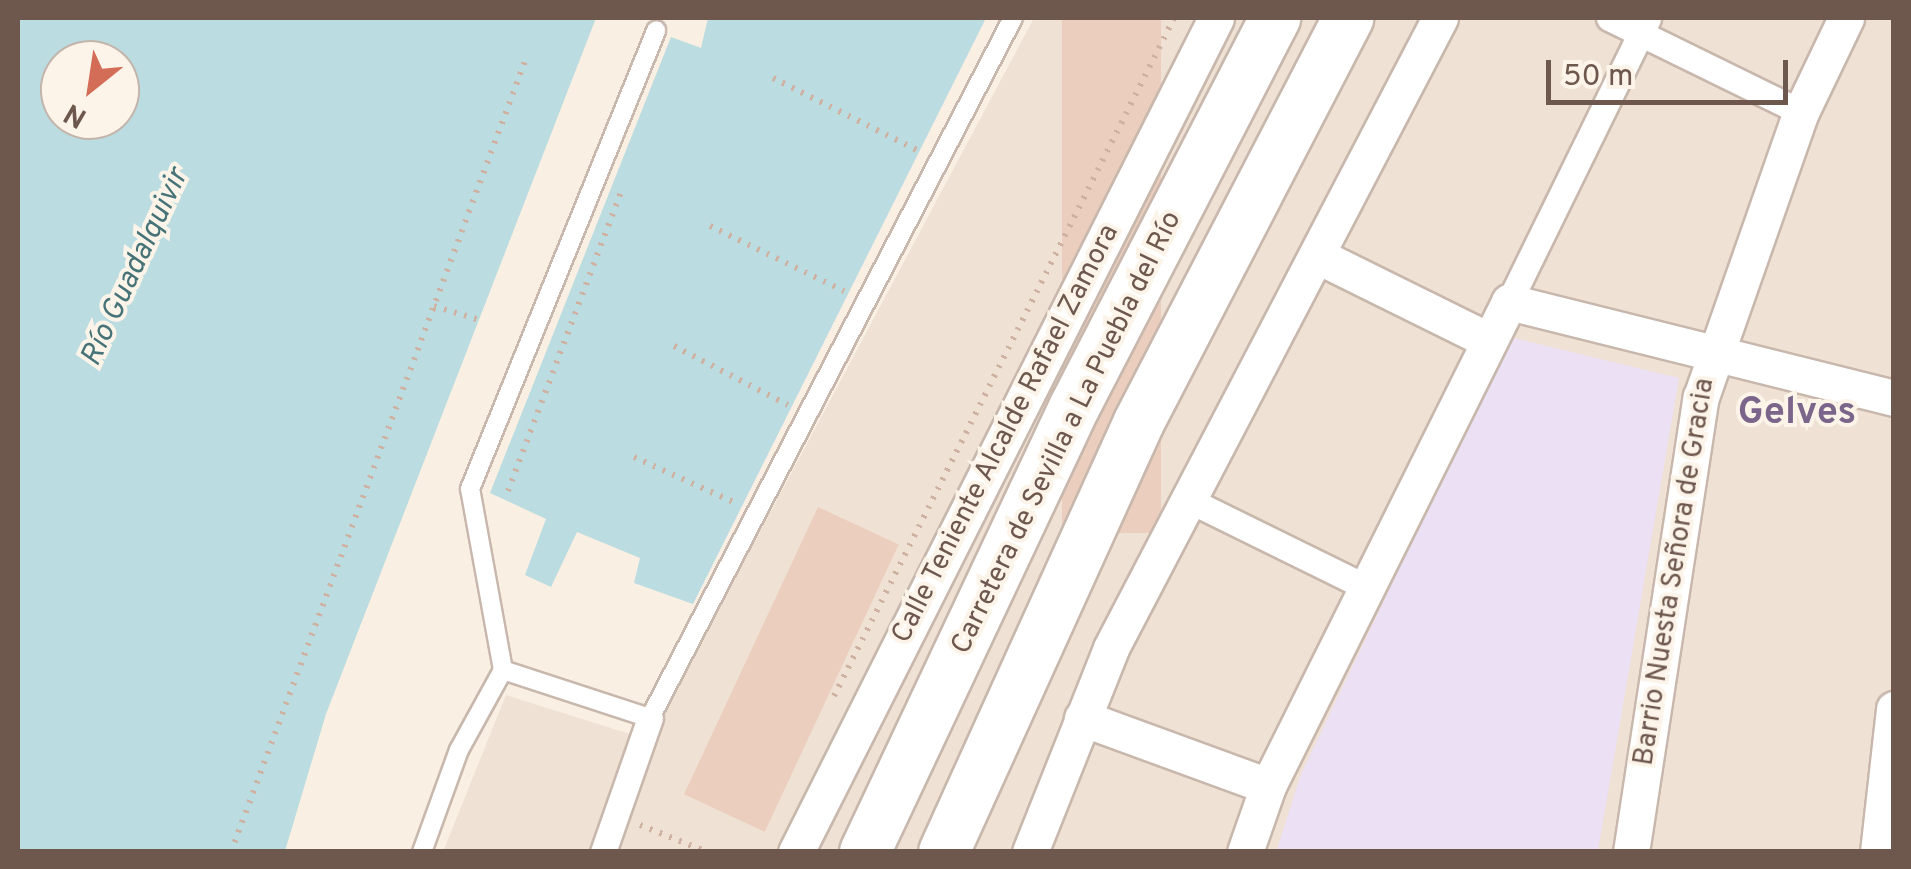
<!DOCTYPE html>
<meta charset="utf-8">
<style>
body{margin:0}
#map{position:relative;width:1911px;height:869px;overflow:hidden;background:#f9efe3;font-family:Overpass,sans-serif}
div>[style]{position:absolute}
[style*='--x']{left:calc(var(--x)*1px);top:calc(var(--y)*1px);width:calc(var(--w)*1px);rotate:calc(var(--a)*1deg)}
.residential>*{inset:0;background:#efe1d3}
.education>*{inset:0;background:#ece0f5}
.water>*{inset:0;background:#bbdce0}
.building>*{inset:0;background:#ebcebe;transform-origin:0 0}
.path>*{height:6px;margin-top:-3px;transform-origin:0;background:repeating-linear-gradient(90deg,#cfb1a2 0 2.5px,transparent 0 10.5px)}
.roads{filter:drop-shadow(2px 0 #c8b7ac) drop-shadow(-2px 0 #c8b7ac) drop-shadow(0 2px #c8b7ac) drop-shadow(0 -2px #c8b7ac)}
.service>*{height:18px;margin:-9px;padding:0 9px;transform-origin:9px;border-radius:9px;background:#fff}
.pedestrian>*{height:25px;margin:-12.5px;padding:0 12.5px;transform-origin:12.5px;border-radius:12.5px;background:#fff}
.minor>*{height:35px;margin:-17.5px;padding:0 17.5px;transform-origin:17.5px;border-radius:17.5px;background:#fff}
.secondary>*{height:50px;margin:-25px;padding:0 25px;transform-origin:25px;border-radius:25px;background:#fff}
span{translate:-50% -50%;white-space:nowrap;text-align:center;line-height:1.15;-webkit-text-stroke:8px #fcf4e9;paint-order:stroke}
.street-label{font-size:28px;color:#6e574d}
.water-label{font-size:30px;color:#467378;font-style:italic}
.district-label{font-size:38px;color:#7b658a;font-weight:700}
.frame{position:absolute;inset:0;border:20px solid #6e574d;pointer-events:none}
.north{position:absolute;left:40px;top:40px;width:100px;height:100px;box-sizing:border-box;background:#fcf4e9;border:2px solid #c3b5ab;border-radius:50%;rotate:210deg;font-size:28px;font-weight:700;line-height:40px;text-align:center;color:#6e574d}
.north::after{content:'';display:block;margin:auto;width:35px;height:45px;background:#d46d57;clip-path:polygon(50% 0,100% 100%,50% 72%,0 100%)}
.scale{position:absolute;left:1546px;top:60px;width:242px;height:45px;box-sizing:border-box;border:5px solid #6e574d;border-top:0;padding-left:12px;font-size:30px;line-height:35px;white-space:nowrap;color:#6e574d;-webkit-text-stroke:8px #fcf4e9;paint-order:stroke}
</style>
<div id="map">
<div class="residential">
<i style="clip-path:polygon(1034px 18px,1893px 18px,1893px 851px,443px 852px,506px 695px,649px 740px)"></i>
</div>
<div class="education">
<i style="clip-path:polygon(1510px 337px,1679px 378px,1598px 851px,1276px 852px,1301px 774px)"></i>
</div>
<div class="water">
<i style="clip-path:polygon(evenodd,18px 18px,596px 18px,326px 714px,285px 851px,18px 851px,18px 18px,60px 60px,120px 60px,120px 120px,60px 120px,60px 60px)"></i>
<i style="clip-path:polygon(708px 18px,986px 18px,693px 604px,634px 583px,640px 558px,577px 532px,551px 587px,525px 575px,546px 519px,490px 493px,671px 37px,701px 48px)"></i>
</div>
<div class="building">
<i style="left:1062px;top:18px;width:99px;height:515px"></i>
<i style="left:818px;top:507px;width:89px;height:317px;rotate:25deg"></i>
</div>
<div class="path">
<i style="--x:773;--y:78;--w:163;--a:26.6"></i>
<i style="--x:710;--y:226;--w:149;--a:25.9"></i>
<i style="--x:434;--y:306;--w:45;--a:16.8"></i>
<i style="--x:674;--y:346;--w:128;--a:27.4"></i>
<i style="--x:634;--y:457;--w:114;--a:24.3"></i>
<i style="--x:508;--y:491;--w:323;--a:-69.3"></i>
<i style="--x:834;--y:696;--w:758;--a:-63.37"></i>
<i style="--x:640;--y:825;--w:72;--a:21.9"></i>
<i style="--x:231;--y:852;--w:844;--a:-69.61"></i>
</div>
<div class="roads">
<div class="service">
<i style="--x:503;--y:670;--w:155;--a:18.1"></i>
<i style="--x:650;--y:718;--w:789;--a:-62.59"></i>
<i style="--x:422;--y:852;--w:109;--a:-70.1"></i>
<i style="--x:459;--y:750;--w:91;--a:-61.2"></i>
<i style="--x:503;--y:670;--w:184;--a:-100.3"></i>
<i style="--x:470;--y:489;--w:495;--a:-67.9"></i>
</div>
<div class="pedestrian">
<i style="--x:1609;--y:18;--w:214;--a:26.1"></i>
<i style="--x:1509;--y:302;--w:316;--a:-63.9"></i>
<i style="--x:1193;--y:502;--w:193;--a:26.2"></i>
<i style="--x:603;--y:852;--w:142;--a:-70.7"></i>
</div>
<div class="minor">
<i style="--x:1318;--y:256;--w:190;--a:26.3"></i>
<i style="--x:1082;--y:718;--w:198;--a:20.1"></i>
<i style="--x:796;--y:852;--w:934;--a:-63.27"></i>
<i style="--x:1030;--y:852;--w:219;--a:-68.3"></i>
<i style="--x:1111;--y:648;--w:711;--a:-62.43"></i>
<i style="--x:1245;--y:852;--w:70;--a:-70.8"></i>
<i style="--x:1268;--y:786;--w:541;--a:-63.53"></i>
<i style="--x:1509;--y:302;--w:397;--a:14"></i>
<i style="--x:1631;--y:852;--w:460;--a:-81.3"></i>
<i style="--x:1701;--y:397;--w:302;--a:-70.7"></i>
<i style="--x:1801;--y:112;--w:104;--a:-64.4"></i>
<i style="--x:1878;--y:852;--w:144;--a:-83.6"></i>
</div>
<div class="secondary">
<i style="--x:865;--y:852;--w:493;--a:-64.8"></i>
<i style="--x:1075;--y:406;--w:437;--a:-62.7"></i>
<i style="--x:944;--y:852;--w:472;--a:-65.6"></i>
<i style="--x:1139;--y:422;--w:455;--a:-62.6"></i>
</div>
</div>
<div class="street-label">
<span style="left:1067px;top:433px;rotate:-64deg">Carretera de Sevilla a La Puebla del Río</span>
<span style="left:1006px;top:434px;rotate:-63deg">Calle Teniente Alcalde Rafael Zamora</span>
<span style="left:1675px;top:572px;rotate:-81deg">Barrio Nuesta Señora de Gracia</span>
</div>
<div class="water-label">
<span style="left:136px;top:268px;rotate:-65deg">Río Guadalquivir</span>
</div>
<div class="district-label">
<span style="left:1797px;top:414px">Gelves</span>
</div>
<div class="frame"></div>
<div class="north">N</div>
<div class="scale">50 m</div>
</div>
